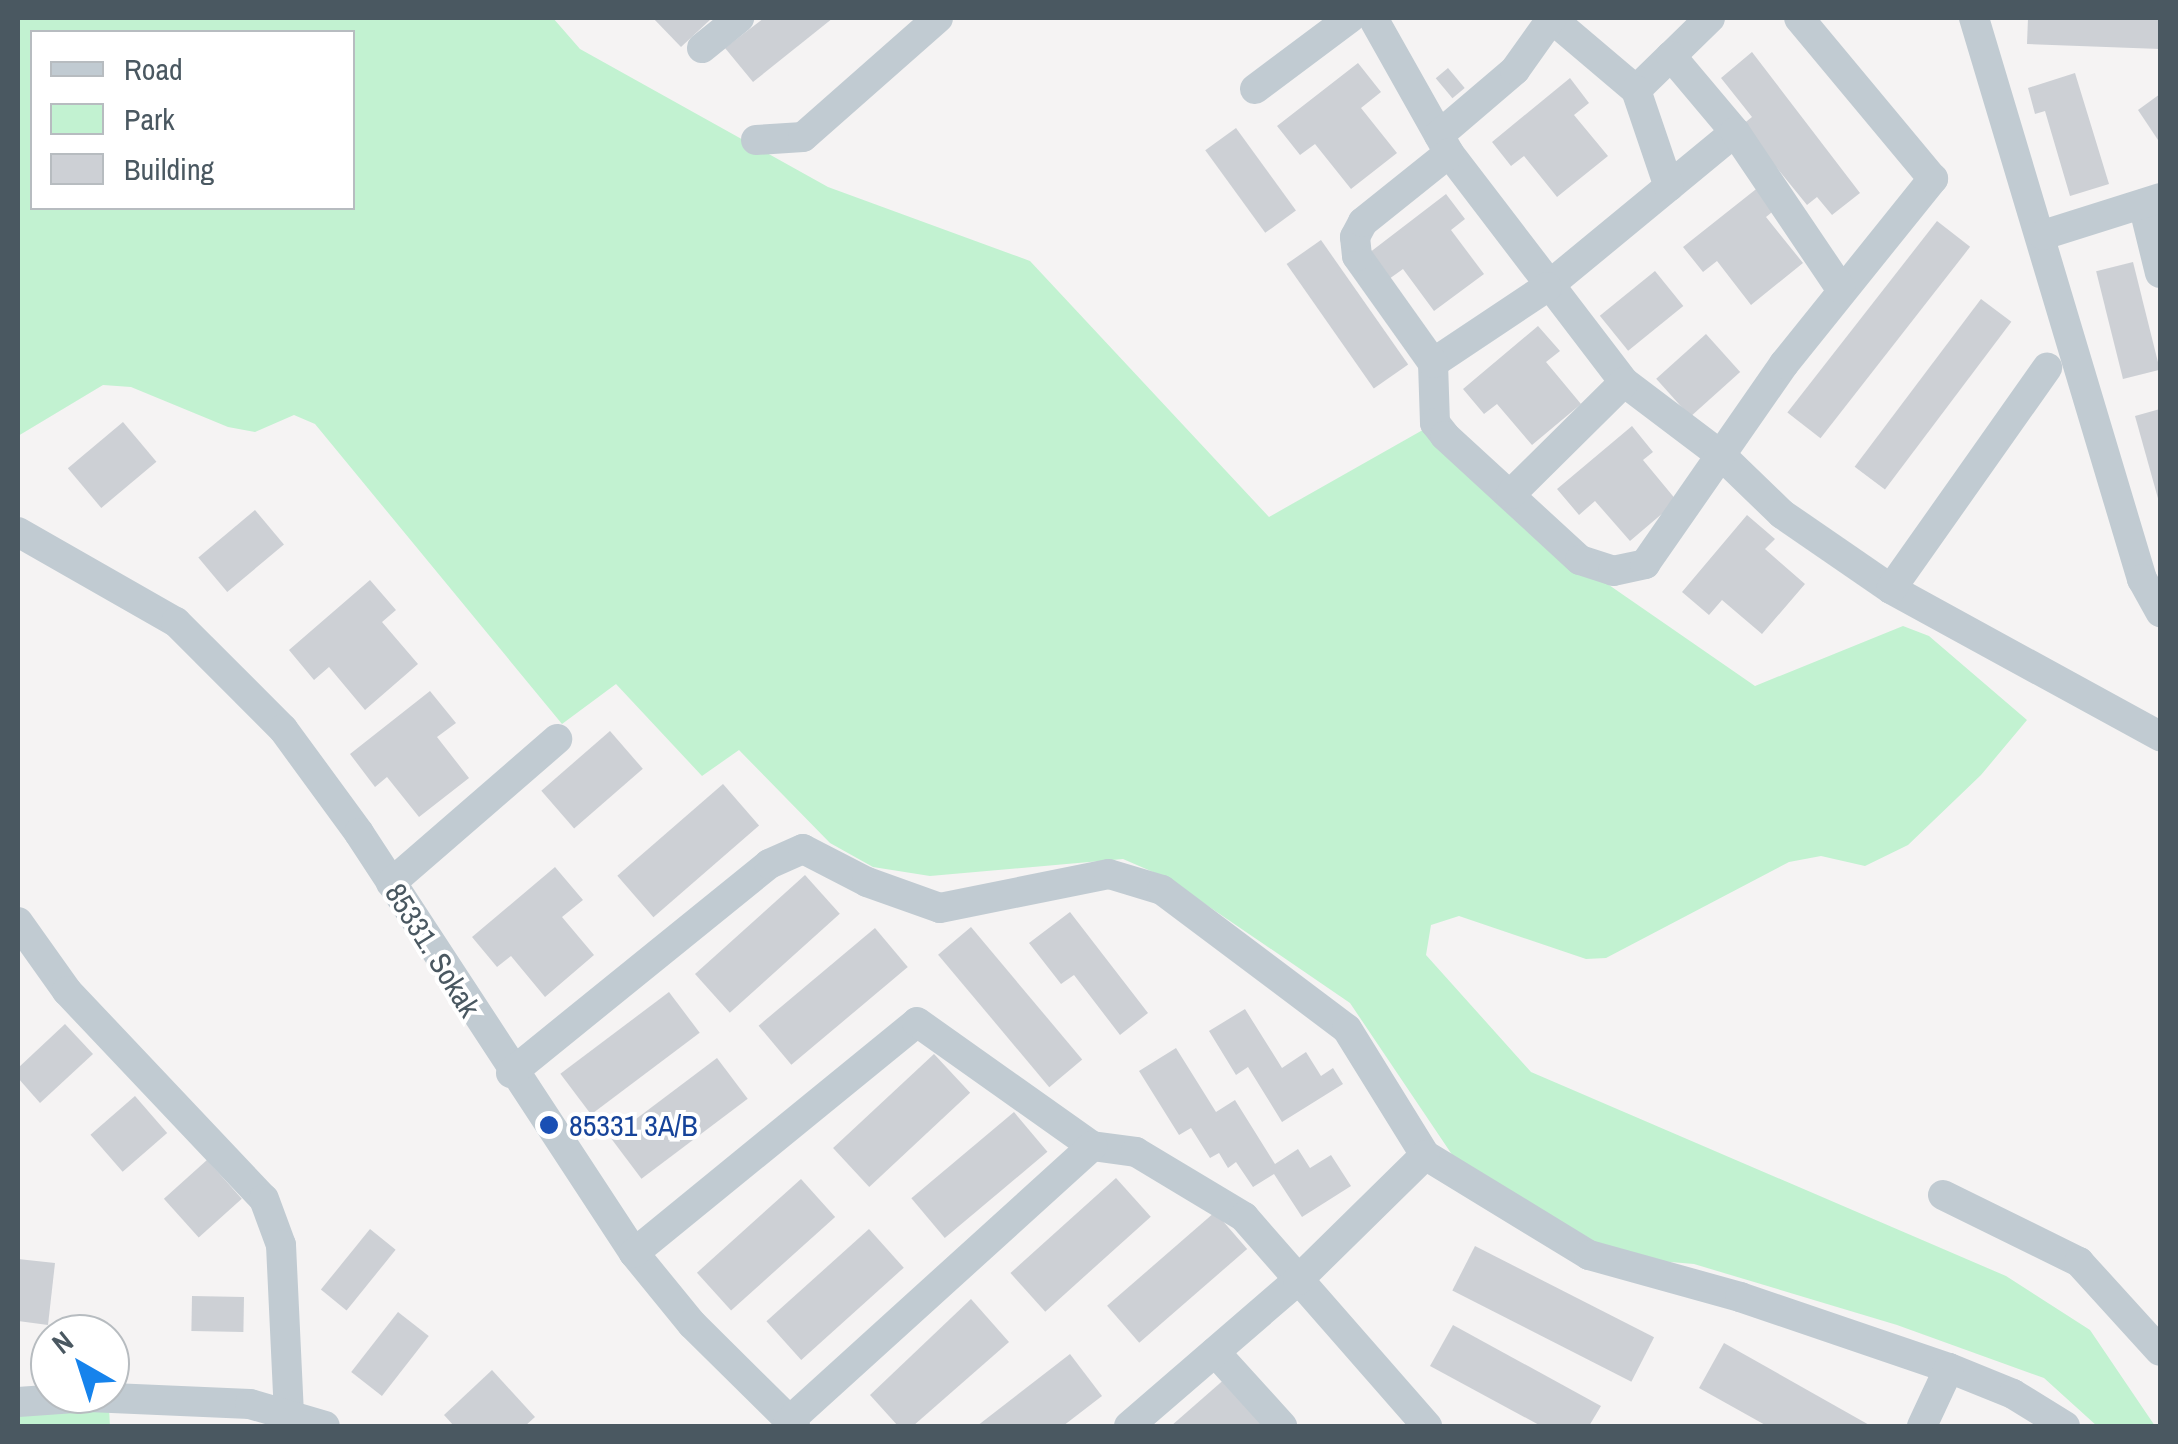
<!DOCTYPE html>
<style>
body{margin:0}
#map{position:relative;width:2178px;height:1444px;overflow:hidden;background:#f5f3f3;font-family:"Archivo Narrow",sans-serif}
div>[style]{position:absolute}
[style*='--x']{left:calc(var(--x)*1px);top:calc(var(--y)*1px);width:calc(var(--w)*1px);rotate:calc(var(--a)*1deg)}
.green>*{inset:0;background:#c2f2d1}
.building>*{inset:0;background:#cdd0d5;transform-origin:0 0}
.street>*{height:30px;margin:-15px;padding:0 15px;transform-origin:15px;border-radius:15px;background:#c1cbd2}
.dots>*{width:28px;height:28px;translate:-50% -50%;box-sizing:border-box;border:5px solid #fff;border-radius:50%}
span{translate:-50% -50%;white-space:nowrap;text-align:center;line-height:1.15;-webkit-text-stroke:8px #fff;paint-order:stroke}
.street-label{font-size:30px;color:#4a5861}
.transit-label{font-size:30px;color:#164399}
.left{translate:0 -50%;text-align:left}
.frame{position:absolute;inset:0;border:20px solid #4a5861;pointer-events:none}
.legend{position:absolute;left:30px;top:30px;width:325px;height:180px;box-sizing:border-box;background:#fff;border:2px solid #b7bcc0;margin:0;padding:12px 18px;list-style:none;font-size:30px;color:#4a5861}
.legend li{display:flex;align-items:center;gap:20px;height:50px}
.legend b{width:50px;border:2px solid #b7bcc0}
.north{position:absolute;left:30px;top:1314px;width:100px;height:100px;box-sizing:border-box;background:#fff;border:2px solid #b7bcc0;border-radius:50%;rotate:321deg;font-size:28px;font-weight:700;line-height:40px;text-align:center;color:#4a5861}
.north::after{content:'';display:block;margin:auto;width:35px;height:45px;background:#1683ec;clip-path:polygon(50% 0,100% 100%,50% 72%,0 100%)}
</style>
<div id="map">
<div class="green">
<i style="clip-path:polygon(evenodd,18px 18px,553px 18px,580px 49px,828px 187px,1030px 261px,1269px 517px,1428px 427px,1541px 538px,1755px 686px,1903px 626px,1929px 636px,2027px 720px,1981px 775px,1908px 845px,1865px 866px,1821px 856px,1789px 862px,1606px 958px,1586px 959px,1459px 916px,1431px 925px,1426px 955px,1531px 1072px,2006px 1276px,2090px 1330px,2155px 1426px,2097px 1426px,2044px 1378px,1897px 1325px,1694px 1264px,1601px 1256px,1459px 1165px,1350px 1003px,1167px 878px,1123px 859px,930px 876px,873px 867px,830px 843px,739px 750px,702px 776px,616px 684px,562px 724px,315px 424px,294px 415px,255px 432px,228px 427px,131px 387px,103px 385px,18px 436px,18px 18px,32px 32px,352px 32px,352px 208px,32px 208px,32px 32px)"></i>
<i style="clip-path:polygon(109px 1409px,110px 1426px,18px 1426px,18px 1412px)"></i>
</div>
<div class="building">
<i style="clip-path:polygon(653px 18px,712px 18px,681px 47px)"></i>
<i style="clip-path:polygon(764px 18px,833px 18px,753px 82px,725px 48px)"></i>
<i style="clip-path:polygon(2028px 18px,2160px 18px,2160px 49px,2027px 44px)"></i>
<i style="clip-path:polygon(1752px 52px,1860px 193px,1832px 215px,1817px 197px,1807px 205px,1742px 125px,1752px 117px,1721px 78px)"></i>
<i style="clip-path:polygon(1358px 63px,1381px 92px,1361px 108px,1397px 153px,1351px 189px,1315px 144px,1300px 155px,1277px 126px)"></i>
<i style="left:1448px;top:68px;width:26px;height:16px;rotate:50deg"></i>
<i style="clip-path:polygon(2075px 73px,2109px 184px,2070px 196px,2045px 111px,2035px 114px,2028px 88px)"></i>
<i style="clip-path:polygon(1570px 78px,1589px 103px,1574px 115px,1608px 156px,1557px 197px,1524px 156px,1511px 166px,1492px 142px)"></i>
<i style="clip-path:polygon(2160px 94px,2160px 143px,2138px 110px)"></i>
<i style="left:1236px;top:128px;width:102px;height:38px;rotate:54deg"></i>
<i style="clip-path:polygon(1760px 186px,1777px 208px,1766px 217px,1803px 263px,1751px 305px,1717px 261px,1703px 272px,1683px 247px)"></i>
<i style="clip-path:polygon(1446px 194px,1465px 219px,1451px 230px,1484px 274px,1434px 311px,1403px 269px,1389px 279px,1369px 253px)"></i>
<i style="left:1937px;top:221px;width:42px;height:243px;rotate:38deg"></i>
<i style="left:1321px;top:240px;width:152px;height:42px;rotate:55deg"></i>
<i style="left:2133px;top:262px;width:111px;height:38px;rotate:76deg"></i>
<i style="left:1655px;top:271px;width:45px;height:71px;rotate:51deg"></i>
<i style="left:1981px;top:299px;width:38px;height:210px;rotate:37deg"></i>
<i style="clip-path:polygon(1538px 326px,1560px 351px,1546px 362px,1581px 404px,1532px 445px,1497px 404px,1484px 414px,1463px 389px)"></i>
<i style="left:1706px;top:334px;width:51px;height:67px;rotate:48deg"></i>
<i style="clip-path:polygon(2160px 409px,2160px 502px,2159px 502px,2135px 416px)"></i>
<i style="left:123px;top:422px;width:52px;height:72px;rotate:50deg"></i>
<i style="clip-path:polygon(1632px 426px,1653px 452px,1643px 460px,1677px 501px,1630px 541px,1595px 501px,1579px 515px,1557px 489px)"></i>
<i style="left:255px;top:510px;width:45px;height:74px;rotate:50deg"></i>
<i style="clip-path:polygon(1747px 515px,1775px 539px,1765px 549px,1805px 584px,1762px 634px,1722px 600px,1709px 615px,1682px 592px)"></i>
<i style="clip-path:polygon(370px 580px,396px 610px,382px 622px,418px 664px,365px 710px,329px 667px,314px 680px,289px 650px)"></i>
<i style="clip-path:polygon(430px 691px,456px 723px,437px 737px,469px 778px,419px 817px,387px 777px,375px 787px,350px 754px)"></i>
<i style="left:610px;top:731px;width:50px;height:91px;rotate:49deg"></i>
<i style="left:723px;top:784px;width:55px;height:140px;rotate:49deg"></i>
<i style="clip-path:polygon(555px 867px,583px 900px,562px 917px,594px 955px,545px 997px,511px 956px,497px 967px,472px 937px)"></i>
<i style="left:805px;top:875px;width:52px;height:148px;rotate:48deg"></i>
<i style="clip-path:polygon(1070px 912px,1148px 1013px,1120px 1035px,1074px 975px,1061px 984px,1029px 943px)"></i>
<i style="left:971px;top:927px;width:173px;height:43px;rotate:50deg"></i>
<i style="left:875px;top:928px;width:51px;height:152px;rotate:50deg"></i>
<i style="left:669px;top:992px;width:51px;height:136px;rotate:53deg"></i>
<i style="clip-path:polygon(1245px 1009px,1282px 1068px,1306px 1052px,1321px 1076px,1333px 1068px,1343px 1084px,1282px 1122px,1248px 1067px,1236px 1075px,1209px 1031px)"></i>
<i style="clip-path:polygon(65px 1024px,93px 1054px,40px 1103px,18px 1078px,18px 1068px)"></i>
<i style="clip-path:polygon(1176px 1048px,1216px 1112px,1235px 1100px,1275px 1164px,1298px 1149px,1310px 1168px,1331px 1155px,1351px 1186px,1302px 1217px,1274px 1174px,1253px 1187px,1236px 1162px,1228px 1168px,1219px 1153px,1210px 1158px,1191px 1128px,1179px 1135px,1139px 1071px)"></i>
<i style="left:934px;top:1054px;width:53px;height:138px;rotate:47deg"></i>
<i style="left:717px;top:1058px;width:51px;height:133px;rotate:53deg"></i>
<i style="left:135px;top:1096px;width:49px;height:59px;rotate:49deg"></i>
<i style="left:1014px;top:1112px;width:52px;height:134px;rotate:50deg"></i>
<i style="left:207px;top:1160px;width:52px;height:58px;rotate:48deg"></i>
<i style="left:1116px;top:1178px;width:52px;height:142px;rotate:48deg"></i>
<i style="left:801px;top:1179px;width:51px;height:140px;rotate:48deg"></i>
<i style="left:1215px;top:1212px;width:49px;height:143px;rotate:49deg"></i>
<i style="left:370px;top:1229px;width:33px;height:78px;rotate:39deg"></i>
<i style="left:869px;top:1229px;width:52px;height:138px;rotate:48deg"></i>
<i style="left:1475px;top:1246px;width:201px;height:50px;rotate:27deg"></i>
<i style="clip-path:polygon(18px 1259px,55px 1263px,48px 1325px,18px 1321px)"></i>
<i style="left:192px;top:1296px;width:52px;height:35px;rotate:1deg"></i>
<i style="clip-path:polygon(971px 1299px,1009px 1342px,913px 1426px,898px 1426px,870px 1395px)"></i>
<i style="left:398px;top:1312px;width:39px;height:76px;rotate:38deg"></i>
<i style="clip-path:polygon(1453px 1325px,1601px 1406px,1589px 1426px,1541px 1426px,1430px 1366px)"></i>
<i style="clip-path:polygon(1724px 1343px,1871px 1426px,1767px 1426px,1699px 1388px)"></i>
<i style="clip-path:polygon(1070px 1354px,1102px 1396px,1063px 1426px,977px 1426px)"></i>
<i style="clip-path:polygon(492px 1370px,535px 1417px,525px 1426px,454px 1426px,444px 1415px)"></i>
<i style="clip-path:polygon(1227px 1377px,1270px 1426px,1171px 1426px)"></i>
</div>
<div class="street">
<i style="--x:1373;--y:18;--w:155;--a:60.6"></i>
<i style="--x:1449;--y:153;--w:288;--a:52.6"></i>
<i style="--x:1624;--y:382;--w:124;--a:37.1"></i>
<i style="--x:1723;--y:457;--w:82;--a:44"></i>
<i style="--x:1782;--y:514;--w:132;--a:34.5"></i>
<i style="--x:1891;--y:589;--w:307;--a:28.7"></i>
<i style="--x:1551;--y:18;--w:111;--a:40.3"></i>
<i style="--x:1636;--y:90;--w:49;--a:-44.2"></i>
<i style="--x:1710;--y:18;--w:54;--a:135.7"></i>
<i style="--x:1671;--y:56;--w:99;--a:49.9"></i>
<i style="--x:1735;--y:132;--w:244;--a:140.5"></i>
<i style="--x:1547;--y:287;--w:137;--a:146.3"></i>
<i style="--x:1433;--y:363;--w:60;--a:88.1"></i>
<i style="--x:1435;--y:423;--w:16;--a:52"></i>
<i style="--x:1445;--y:436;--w:183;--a:42.6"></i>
<i style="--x:1580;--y:560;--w:35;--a:18"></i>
<i style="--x:1613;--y:571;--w:33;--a:-12"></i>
<i style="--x:1645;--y:564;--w:244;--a:-55.2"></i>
<i style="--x:1784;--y:364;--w:238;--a:-51.2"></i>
<i style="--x:1933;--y:179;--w:209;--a:-129.8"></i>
<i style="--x:1974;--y:18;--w:586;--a:73.33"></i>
<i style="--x:2142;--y:579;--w:38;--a:61"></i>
<i style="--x:702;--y:48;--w:48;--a:-39"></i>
<i style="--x:1255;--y:89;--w:119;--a:-36.8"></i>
<i style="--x:1636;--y:90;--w:102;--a:71.2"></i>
<i style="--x:1735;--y:132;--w:189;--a:56"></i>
<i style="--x:1439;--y:135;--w:100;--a:-40.5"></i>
<i style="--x:1515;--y:70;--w:64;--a:-54.6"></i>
<i style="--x:756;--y:140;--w:47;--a:-3.7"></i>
<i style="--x:803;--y:137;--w:180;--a:-41.4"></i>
<i style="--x:2143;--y:204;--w:71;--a:76.2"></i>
<i style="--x:2043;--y:235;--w:123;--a:-17.5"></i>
<i style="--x:1433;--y:363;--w:131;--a:-125.4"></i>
<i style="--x:1357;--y:256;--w:19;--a:-96"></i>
<i style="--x:1355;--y:237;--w:17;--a:-62"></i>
<i style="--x:1363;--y:222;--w:110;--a:-38.7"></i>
<i style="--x:1511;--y:494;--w:159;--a:-44.7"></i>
<i style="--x:18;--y:532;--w:182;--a:29.7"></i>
<i style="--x:176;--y:622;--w:151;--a:45"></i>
<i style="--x:283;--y:729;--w:129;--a:53.8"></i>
<i style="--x:359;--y:833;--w:502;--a:56.78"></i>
<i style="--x:634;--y:1253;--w:92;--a:50.8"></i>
<i style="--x:692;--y:1324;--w:145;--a:44.7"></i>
<i style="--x:1891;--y:589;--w:271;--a:-54.8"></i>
<i style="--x:391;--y:883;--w:220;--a:-40.9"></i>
<i style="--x:18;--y:922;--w:85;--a:54.6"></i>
<i style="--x:67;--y:991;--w:286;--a:46.6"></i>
<i style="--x:264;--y:1199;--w:49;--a:69.7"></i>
<i style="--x:281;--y:1245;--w:167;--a:87.3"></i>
<i style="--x:511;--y:1073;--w:332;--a:-39"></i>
<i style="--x:769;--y:864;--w:37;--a:-24"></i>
<i style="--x:803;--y:849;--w:72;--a:27.3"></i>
<i style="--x:867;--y:882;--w:77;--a:19.6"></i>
<i style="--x:940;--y:908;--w:172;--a:-11.4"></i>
<i style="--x:1109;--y:874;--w:55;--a:16.8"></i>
<i style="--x:1162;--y:890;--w:231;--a:36.9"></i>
<i style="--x:1347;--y:1029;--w:148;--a:58.2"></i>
<i style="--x:1425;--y:1155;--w:192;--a:31.4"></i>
<i style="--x:1589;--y:1255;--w:157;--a:15.5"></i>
<i style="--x:1740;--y:1297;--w:221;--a:18.8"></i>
<i style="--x:1949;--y:1368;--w:69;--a:22.1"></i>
<i style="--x:2013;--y:1394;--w:61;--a:31.6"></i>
<i style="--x:1943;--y:1195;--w:152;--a:26.2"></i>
<i style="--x:2079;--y:1262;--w:120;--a:47.7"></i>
<i style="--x:634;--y:1253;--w:365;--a:-39.2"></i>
<i style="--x:917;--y:1022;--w:214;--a:35.3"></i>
<i style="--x:1092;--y:1146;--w:44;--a:7.8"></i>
<i style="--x:1136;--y:1152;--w:126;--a:31"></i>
<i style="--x:1244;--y:1217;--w:278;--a:48.8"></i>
<i style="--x:1215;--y:1352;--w:100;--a:47.8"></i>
<i style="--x:18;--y:1402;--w:71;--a:-4"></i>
<i style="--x:89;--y:1397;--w:161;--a:2.5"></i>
<i style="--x:250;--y:1404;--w:78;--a:16.3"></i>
<i style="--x:788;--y:1422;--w:411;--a:-42.2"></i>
<i style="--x:1129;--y:1426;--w:223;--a:-40.8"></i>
<i style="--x:1298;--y:1280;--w:178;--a:-44.5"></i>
<i style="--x:1922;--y:1426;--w:64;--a:-65"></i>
</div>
<div class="dots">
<i style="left:549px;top:1125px;background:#1a4fb4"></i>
</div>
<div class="street-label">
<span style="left:433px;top:950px;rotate:58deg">85331. Sokak</span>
</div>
<div class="transit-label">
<span class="left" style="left:569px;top:1125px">85331 3A/B</span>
</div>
<div class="frame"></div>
<ul class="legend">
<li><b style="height:12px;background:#c1cbd2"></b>Road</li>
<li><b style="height:28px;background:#c2f2d1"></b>Park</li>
<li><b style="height:28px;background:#cdd0d5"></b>Building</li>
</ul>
<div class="north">N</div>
</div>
